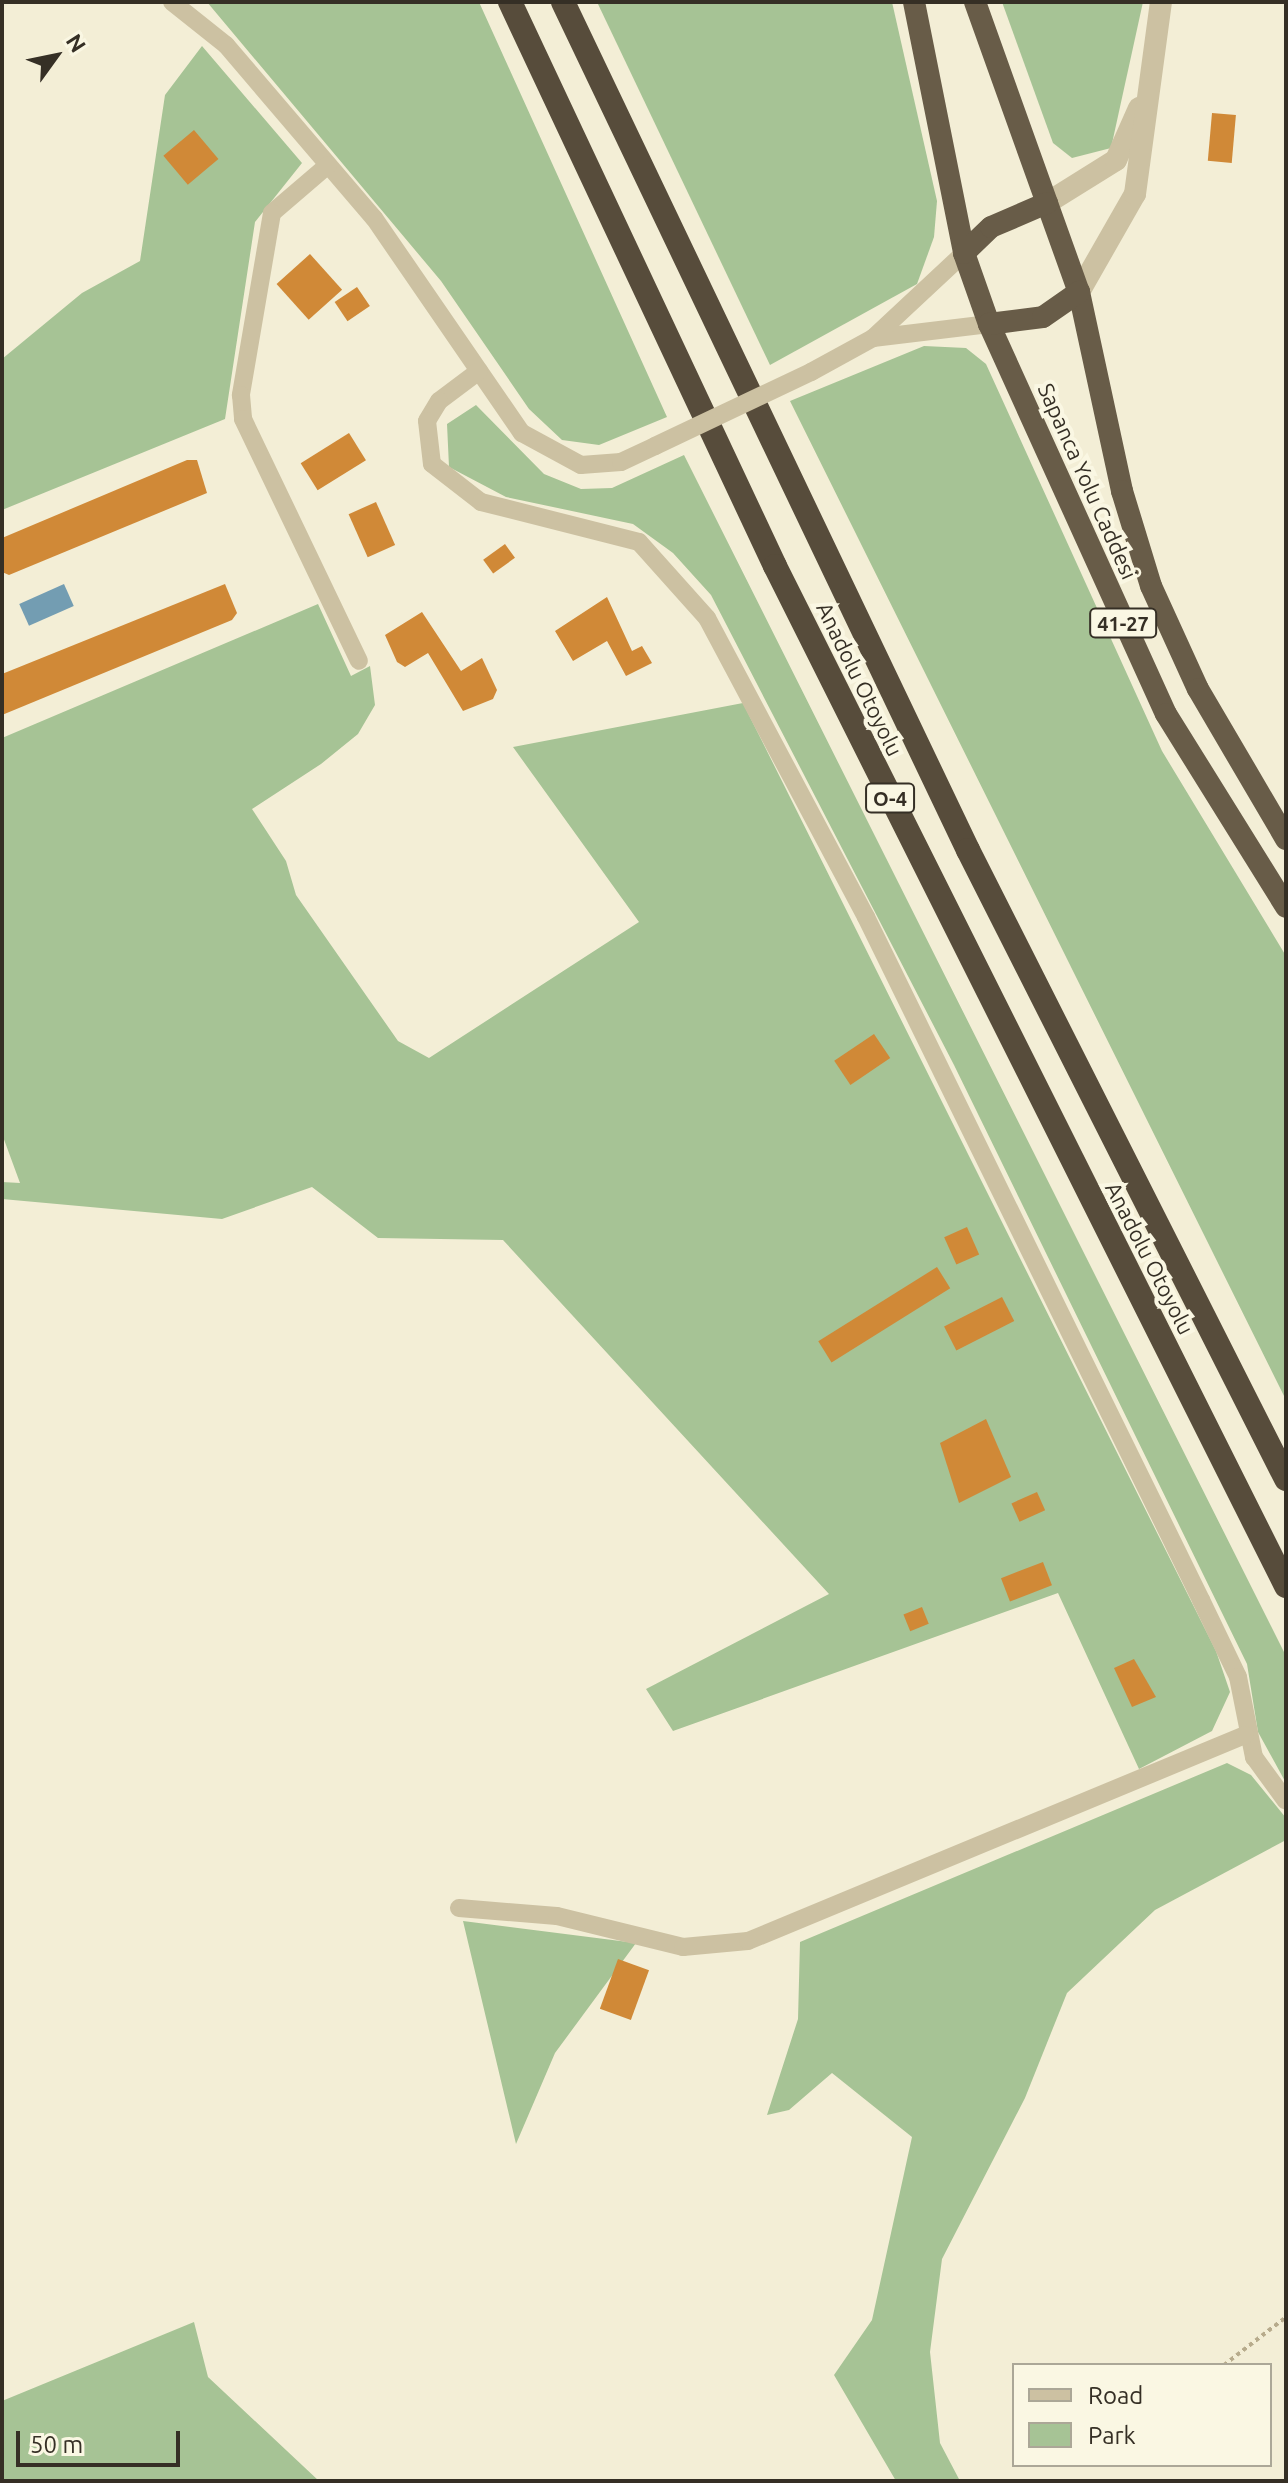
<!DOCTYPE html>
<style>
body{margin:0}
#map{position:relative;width:1288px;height:2483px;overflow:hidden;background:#f3eed6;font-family:Ubuntu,sans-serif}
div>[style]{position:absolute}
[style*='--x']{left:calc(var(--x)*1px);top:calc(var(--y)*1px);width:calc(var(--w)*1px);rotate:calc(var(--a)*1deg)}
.green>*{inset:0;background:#a6c395}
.water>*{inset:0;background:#739db2;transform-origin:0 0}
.building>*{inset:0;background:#d08937;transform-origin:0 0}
.path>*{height:4px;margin-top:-2px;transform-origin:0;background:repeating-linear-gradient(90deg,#b7ab8c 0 4px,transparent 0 8px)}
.minor>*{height:18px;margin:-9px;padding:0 9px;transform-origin:9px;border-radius:9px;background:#ccc1a2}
.tertiary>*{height:22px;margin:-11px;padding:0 11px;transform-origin:11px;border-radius:11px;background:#ccc1a2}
.trunk>*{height:22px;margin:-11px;padding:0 11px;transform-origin:11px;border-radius:11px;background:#685c48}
.motorway>*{height:24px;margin:-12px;padding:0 12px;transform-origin:12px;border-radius:12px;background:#574c3b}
.minor-bridge>*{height:18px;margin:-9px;padding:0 9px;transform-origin:9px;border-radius:9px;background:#ccc1a2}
span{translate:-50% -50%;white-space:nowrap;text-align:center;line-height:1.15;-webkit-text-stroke:8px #faf7e3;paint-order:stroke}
.shield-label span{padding:2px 6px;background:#faf7e3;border:2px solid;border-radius:6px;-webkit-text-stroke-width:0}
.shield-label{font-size:20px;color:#352f25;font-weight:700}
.street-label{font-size:22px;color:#352f25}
.frame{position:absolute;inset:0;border:4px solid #352f25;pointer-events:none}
.legend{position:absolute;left:1012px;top:2363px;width:260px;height:104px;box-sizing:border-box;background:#faf7e3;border:2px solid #aba797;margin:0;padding:10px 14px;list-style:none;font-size:24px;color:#352f25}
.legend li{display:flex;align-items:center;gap:16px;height:40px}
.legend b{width:40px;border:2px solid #aba797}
.north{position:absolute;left:16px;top:16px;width:80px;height:80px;-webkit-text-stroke:6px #faf7e3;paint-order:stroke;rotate:57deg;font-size:22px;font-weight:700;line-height:32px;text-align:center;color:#352f25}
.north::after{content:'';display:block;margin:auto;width:28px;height:36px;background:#352f25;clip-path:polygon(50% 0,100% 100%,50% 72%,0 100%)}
.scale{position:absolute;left:16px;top:2431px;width:164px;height:36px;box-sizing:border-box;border:4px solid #352f25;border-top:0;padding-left:10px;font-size:24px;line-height:28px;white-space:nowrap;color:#352f25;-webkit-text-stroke:6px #faf7e3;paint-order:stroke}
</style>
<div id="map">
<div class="green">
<i style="clip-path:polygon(207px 2px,479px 2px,667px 417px,599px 445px,562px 440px,529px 409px,441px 281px)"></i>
<i style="clip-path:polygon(597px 2px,892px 2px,937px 201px,934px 237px,917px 284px,770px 365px)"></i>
<i style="clip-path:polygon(1002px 2px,1143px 2px,1111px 148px,1072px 158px,1053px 143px)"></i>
<i style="clip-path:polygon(202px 46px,302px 163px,255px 222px,225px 419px,2px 510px,2px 359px,82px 293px,140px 261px,165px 95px)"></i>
<i style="clip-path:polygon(924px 346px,966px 348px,986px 364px,1162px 751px,1286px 956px,1286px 1400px,790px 401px)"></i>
<i style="clip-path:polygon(476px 405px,544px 474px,581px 489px,612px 488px,684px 455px,1286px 1656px,1286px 1783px,1258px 1732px,1247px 1664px,954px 1065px,711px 595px,673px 553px,633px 524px,506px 497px,449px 467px,447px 424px)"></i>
<i style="clip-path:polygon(318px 604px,351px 676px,370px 666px,375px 705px,358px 734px,321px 764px,252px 809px,286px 861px,296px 895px,398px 1041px,429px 1058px,639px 922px,513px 747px,743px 703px,1216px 1651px,1230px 1692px,1212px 1731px,1139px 1769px,1058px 1593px,673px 1731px,646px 1689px,829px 1594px,503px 1240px,378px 1238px,312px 1187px,222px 1219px,2px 1199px,2px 1182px,20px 1183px,2px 1134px,2px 738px)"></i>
<i style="clip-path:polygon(1227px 1763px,1251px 1775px,1286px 1818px,1286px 1840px,1155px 1910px,1067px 1993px,1025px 2098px,942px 2259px,930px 2352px,940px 2443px,960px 2481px,896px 2481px,834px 2375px,872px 2320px,912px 2137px,832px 2073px,789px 2110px,767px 2115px,798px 2019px,800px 1942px)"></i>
<i style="clip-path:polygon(463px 1921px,636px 1943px,555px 2053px,516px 2144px)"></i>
<i style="clip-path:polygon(194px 2322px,208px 2377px,319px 2481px,2px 2481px,2px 2401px)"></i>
</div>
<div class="water">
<i style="left:64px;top:584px;width:24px;height:49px;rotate:66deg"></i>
</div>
<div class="building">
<i style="left:1212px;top:113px;width:24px;height:48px;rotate:5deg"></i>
<i style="left:194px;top:130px;width:38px;height:40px;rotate:50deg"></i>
<i style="left:310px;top:254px;width:48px;height:45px;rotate:48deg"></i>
<i style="left:357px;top:287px;width:23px;height:27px;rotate:56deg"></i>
<i style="left:349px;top:433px;width:32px;height:57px;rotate:58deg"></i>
<i style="clip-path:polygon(187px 460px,197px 460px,207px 493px,9px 575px,2px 572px,2px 538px)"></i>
<i style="left:376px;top:502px;width:47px;height:30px;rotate:66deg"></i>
<i style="left:505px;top:544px;width:17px;height:27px;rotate:54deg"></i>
<i style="clip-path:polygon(225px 584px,237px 613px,232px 620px,2px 715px,2px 674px)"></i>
<i style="clip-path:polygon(607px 597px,632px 651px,642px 646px,652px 663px,626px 676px,607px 641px,573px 661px,555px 631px)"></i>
<i style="clip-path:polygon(422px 612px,461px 671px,482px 658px,497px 690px,493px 699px,463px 711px,428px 653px,405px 667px,397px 662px,385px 635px)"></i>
<i style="left:874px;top:1034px;width:29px;height:48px;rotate:56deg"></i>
<i style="left:967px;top:1227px;width:30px;height:25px;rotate:66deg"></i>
<i style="left:937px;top:1267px;width:25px;height:140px;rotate:58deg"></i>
<i style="left:1002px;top:1297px;width:27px;height:65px;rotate:63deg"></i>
<i style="clip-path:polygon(986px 1419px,1011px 1477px,959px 1503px,940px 1443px)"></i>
<i style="left:1037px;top:1492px;width:20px;height:28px;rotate:66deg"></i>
<i style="left:1043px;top:1562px;width:25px;height:45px;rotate:69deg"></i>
<i style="left:922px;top:1607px;width:18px;height:20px;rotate:68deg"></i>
<i style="clip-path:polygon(1134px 1659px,1156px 1697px,1132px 1707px,1114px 1668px)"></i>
<i style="left:618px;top:1959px;width:33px;height:53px;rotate:20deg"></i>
</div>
<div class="path">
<i style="--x:1224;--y:2365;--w:78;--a:-37.7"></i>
</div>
<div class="minor">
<i style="--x:172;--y:2;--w:69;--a:38.5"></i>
<i style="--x:226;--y:45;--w:228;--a:49.5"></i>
<i style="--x:374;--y:218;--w:261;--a:55.5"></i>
<i style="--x:522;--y:433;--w:67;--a:28.5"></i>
<i style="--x:581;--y:465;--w:40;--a:-4.3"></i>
<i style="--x:621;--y:462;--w:38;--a:-25"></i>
<i style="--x:328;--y:165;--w:74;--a:139.4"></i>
<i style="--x:272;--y:213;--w:185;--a:99.7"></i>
<i style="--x:241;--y:395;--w:24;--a:85"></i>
<i style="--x:243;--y:419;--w:268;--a:64.4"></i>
<i style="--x:873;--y:338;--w:117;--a:-6.9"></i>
<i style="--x:479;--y:371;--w:50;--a:143.1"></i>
<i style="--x:439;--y:401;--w:23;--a:121"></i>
<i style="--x:427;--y:421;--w:43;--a:83.4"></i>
<i style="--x:432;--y:464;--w:62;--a:37.8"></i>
<i style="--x:481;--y:502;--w:163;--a:14.2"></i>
<i style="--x:639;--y:542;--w:102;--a:48.2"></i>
<i style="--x:707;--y:618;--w:339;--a:62"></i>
<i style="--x:866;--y:917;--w:761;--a:63.87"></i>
<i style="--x:1201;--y:1600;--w:85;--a:64.3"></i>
<i style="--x:1238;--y:1677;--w:82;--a:78.7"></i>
<i style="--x:1254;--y:1757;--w:54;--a:54"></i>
<i style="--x:811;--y:372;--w:71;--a:-28.7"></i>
<i style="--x:873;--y:338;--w:125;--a:-43"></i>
<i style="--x:459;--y:1908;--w:98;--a:4.7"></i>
<i style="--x:557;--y:1916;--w:130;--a:13.8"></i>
<i style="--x:683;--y:1947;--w:65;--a:-5.3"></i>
<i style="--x:748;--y:1941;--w:538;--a:-22.51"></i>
</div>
<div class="tertiary">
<i style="--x:1047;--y:203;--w:81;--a:-31.9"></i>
<i style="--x:1116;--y:160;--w:57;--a:-66.1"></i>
<i style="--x:1079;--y:292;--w:113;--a:-60.3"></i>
<i style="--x:1135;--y:194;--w:194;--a:-82.3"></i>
</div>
<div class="trunk">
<i style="--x:914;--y:2;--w:256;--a:78.7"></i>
<i style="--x:964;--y:253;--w:75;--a:70.6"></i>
<i style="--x:989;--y:324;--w:428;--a:65.6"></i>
<i style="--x:1166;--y:714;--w:227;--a:58.1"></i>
<i style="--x:975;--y:2;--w:308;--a:70.3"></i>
<i style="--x:1079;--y:292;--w:204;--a:77.8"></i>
<i style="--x:1122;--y:491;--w:99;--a:73"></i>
<i style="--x:1151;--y:586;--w:113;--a:65.5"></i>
<i style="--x:1198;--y:689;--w:174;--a:59.6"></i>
<i style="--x:964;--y:253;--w:37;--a:-44"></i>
<i style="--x:991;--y:227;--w:61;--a:-23.2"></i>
<i style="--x:989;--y:324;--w:54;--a:-7.4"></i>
<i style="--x:1043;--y:317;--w:44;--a:-34.8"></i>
</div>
<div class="motorway">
<i style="--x:510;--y:2;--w:623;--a:64.83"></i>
<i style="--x:775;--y:566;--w:1141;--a:63.39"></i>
<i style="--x:563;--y:2;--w:940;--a:64.47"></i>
<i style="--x:968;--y:850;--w:705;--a:63.18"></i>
</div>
<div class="minor-bridge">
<i style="--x:655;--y:446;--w:173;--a:-25.4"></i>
</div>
<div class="shield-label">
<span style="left:1123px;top:623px">41-27</span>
<span style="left:890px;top:798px">O-4</span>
</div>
<div class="street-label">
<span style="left:1088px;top:481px;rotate:66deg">Sapanca Yolu Caddesi</span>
<span style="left:860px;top:679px;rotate:64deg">Anadolu Otoyolu</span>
<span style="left:1150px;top:1258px;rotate:63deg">Anadolu Otoyolu</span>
</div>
<div class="frame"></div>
<ul class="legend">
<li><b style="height:10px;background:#ccc1a2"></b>Road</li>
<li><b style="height:22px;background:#a6c395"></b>Park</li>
</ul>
<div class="north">N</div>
<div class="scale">50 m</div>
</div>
